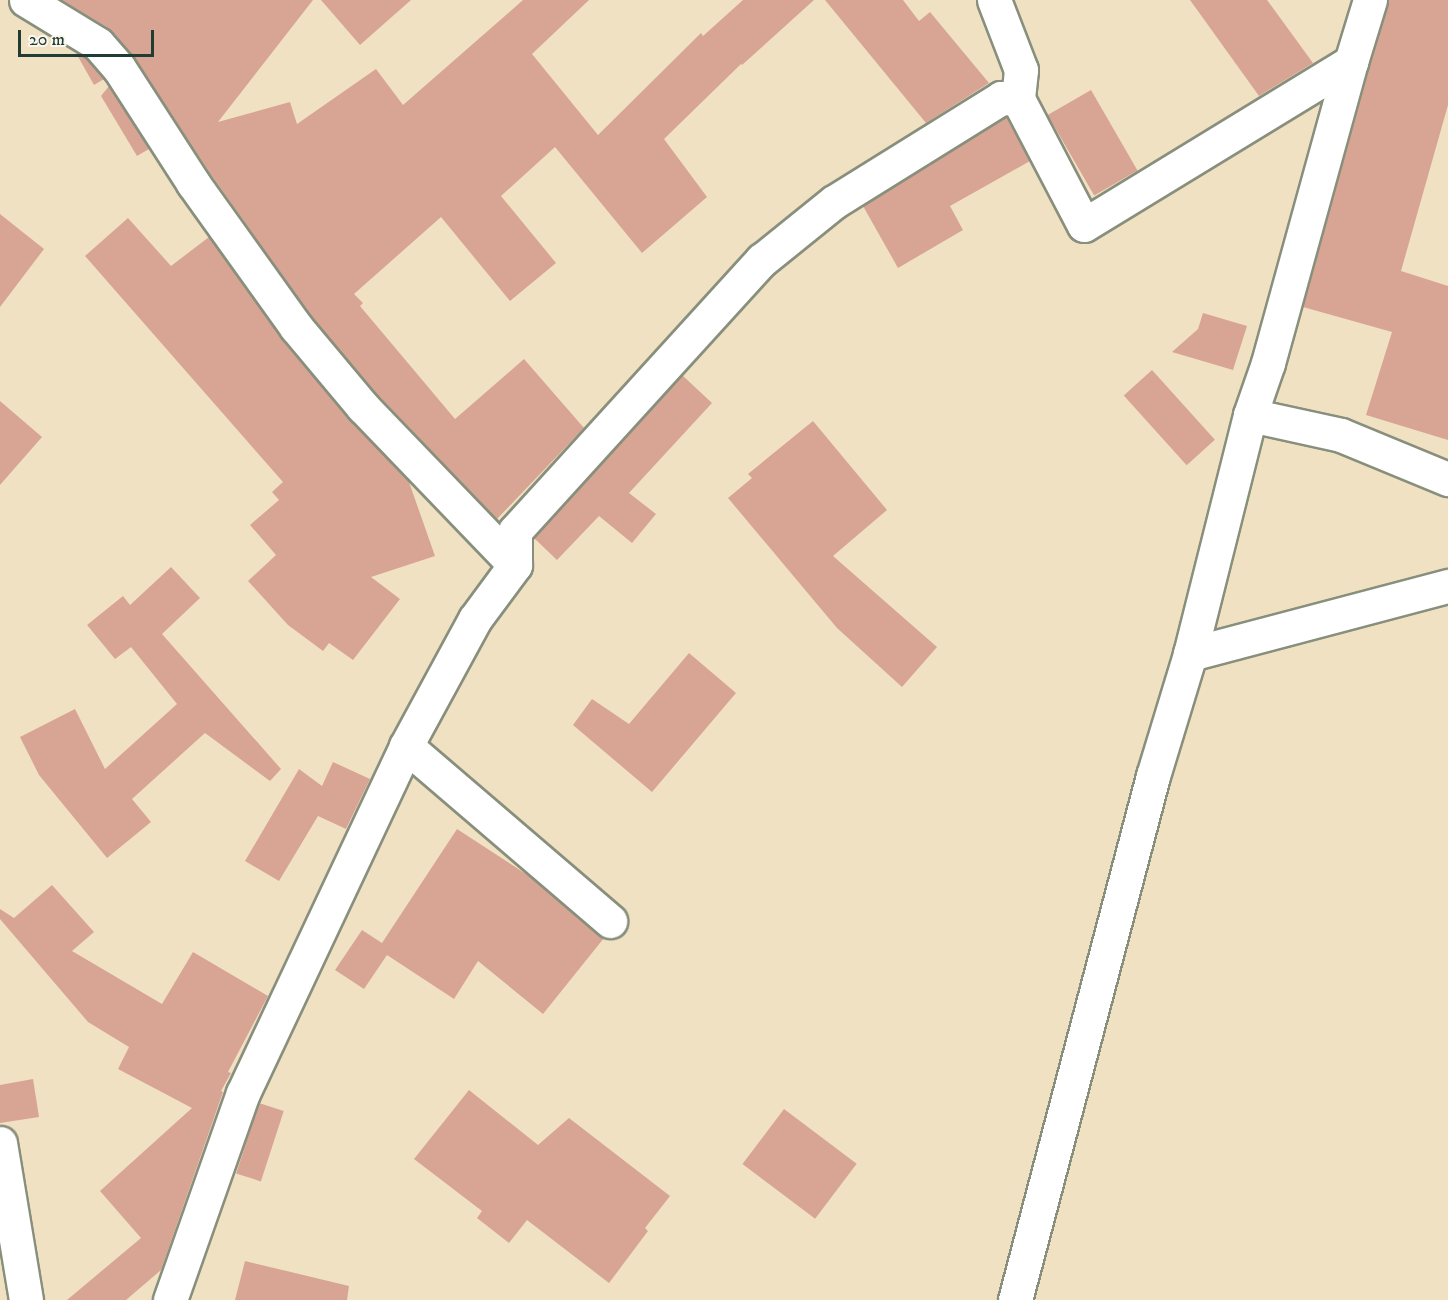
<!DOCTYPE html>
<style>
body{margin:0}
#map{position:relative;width:1448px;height:1300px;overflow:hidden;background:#f0e1c3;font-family:"IM FELL DW Pica",serif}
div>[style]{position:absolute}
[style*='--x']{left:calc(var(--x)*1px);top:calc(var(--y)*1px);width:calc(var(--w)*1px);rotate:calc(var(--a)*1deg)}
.building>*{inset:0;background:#d8a594;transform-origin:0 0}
.roads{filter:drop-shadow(2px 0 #888f7c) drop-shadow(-2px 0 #888f7c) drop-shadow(0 2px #888f7c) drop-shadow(0 -2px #888f7c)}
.street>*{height:33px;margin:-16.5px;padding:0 16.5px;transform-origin:16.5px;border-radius:16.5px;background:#fff}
span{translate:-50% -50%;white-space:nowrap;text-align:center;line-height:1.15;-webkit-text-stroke:5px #fbf7ec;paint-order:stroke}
.scale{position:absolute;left:18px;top:30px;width:136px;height:27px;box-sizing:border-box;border:3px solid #1f3d34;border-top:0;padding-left:8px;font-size:18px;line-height:21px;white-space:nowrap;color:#1f3d34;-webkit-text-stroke:4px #fbf7ec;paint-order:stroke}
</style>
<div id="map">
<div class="building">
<i style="clip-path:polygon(62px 0,313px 0,218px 122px,290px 102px,297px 124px,376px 69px,403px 105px,523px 0,589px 0,532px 54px,598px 135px,701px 33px,703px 36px,743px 0,814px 0,742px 65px,741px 64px,664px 139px,707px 197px,642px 253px,555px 147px,501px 196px,556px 263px,510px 301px,441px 217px,354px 294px,363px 303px,360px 306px,455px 419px,524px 359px,584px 428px,497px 519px,377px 394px,311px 316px,209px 172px,133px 56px,108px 28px)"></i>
<i style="clip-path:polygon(321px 0,411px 0,360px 45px)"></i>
<i style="clip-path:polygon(825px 0,903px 0,919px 21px,930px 12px,989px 83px,926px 123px)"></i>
<i style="clip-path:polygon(1190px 0,1267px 0,1313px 63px,1259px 96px)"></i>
<i style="clip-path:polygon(1388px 0,1448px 0,1448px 105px,1401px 271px,1448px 286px,1448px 440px,1366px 415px,1392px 332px,1303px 307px)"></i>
<i style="clip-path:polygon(76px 53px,86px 58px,104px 79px,94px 85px)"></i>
<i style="clip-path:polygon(109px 86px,149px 149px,137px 156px,101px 96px)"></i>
<i style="left:1091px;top:90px;width:93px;height:50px;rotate:60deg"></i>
<i style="clip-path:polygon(1006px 117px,1030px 161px,950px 206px,963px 230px,898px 268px,863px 206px)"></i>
<i style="clip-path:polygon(0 214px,44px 249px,0 307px)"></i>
<i style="clip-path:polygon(128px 218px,171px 266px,209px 237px,282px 339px,349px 419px,409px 482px,435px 556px,371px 577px,400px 599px,353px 660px,329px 643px,323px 651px,288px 625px,248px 581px,276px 555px,250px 525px,279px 500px,272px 492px,283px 482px,85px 256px)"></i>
<i style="clip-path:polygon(1203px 313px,1247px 326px,1233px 370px,1172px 352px,1198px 329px)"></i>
<i style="left:1152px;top:370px;width:94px;height:38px;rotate:48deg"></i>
<i style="clip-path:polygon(682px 375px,712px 403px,629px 493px,656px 514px,632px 543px,599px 516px,557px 560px,534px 538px)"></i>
<i style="clip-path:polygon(0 401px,42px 437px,0 485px)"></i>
<i style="clip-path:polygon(813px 421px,887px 510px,833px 556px,937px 647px,902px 687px,837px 628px,728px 498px,752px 478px,748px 474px)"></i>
<i style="clip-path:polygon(171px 567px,200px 598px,162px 634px,281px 769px,270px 781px,205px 733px,132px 799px,151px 822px,107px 858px,39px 775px,20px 737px,75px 709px,105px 769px,177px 704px,131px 647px,115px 659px,87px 625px,123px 596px,130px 605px)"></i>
<i style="clip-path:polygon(689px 653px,736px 693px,652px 792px,573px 725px,592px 699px,629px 724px)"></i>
<i style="clip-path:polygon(333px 762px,370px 779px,346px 829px,318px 816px,279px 881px,245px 861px,299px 769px,322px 786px)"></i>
<i style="clip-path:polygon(457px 829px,529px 876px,604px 938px,543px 1014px,478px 961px,454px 999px,387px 955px,364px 989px,335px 970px,362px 930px,382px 943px)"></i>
<i style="clip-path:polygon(52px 885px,94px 932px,72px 951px,162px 1004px,193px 952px,268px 996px,228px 1072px,231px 1073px,221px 1091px,223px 1092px,161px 1270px,126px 1300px,67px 1300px,141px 1238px,100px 1191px,192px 1108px,118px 1069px,129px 1047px,88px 1022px,0 919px,0 909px,14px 918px)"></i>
<i style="clip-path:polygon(33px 1079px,39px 1117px,0 1123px,0 1085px)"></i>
<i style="clip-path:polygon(469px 1090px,538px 1145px,569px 1118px,670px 1196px,645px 1228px,648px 1231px,609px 1283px,527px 1220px,509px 1243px,477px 1218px,482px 1211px,414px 1159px)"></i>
<i style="left:259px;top:1103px;width:26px;height:74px;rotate:18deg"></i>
<i style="left:784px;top:1109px;width:91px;height:69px;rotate:37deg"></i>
<i style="clip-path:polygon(245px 1261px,349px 1286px,347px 1300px,235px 1300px)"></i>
</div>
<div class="roads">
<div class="street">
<i style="--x:26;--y:0;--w:84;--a:31.4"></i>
<i style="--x:98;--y:44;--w:32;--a:49"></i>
<i style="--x:119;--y:68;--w:137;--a:57.2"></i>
<i style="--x:193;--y:183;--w:177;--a:54.4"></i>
<i style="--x:296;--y:327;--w:104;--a:50.1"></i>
<i style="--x:363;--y:407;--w:219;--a:46.1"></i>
<i style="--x:994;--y:0;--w:75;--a:68.9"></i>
<i style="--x:1021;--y:70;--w:29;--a:96"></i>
<i style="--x:1018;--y:99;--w:142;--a:62.4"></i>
<i style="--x:1084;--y:225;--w:313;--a:-31.4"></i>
<i style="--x:1351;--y:62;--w:65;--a:-73"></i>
<i style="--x:1250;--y:415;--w:93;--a:12.4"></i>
<i style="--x:1341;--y:435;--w:116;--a:22.4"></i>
<i style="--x:1190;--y:654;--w:267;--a:-14.8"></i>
<i style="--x:406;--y:746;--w:269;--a:40.6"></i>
<i style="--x:0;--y:1143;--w:159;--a:80.6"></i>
<i style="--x:170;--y:1300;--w:219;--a:-70.6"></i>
<i style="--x:243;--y:1093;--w:383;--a:-64.8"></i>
<i style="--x:406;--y:746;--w:145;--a:-61.5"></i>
<i style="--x:475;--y:619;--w:67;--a:-53.5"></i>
<i style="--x:515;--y:565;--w:34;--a:-90"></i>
<i style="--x:515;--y:531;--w:367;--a:-47.7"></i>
<i style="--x:762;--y:260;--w:92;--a:-38.9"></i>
<i style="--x:834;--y:202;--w:197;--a:-31.9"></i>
<i style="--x:1001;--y:98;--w:17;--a:3"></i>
<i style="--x:1015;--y:1300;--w:542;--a:-75.25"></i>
<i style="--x:1153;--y:776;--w:127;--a:-73.1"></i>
<i style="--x:1190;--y:654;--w:246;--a:-75.9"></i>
<i style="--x:1250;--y:415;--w:55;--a:-70.9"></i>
<i style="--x:1268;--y:363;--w:312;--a:-74.6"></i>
</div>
</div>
<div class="scale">20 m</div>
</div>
